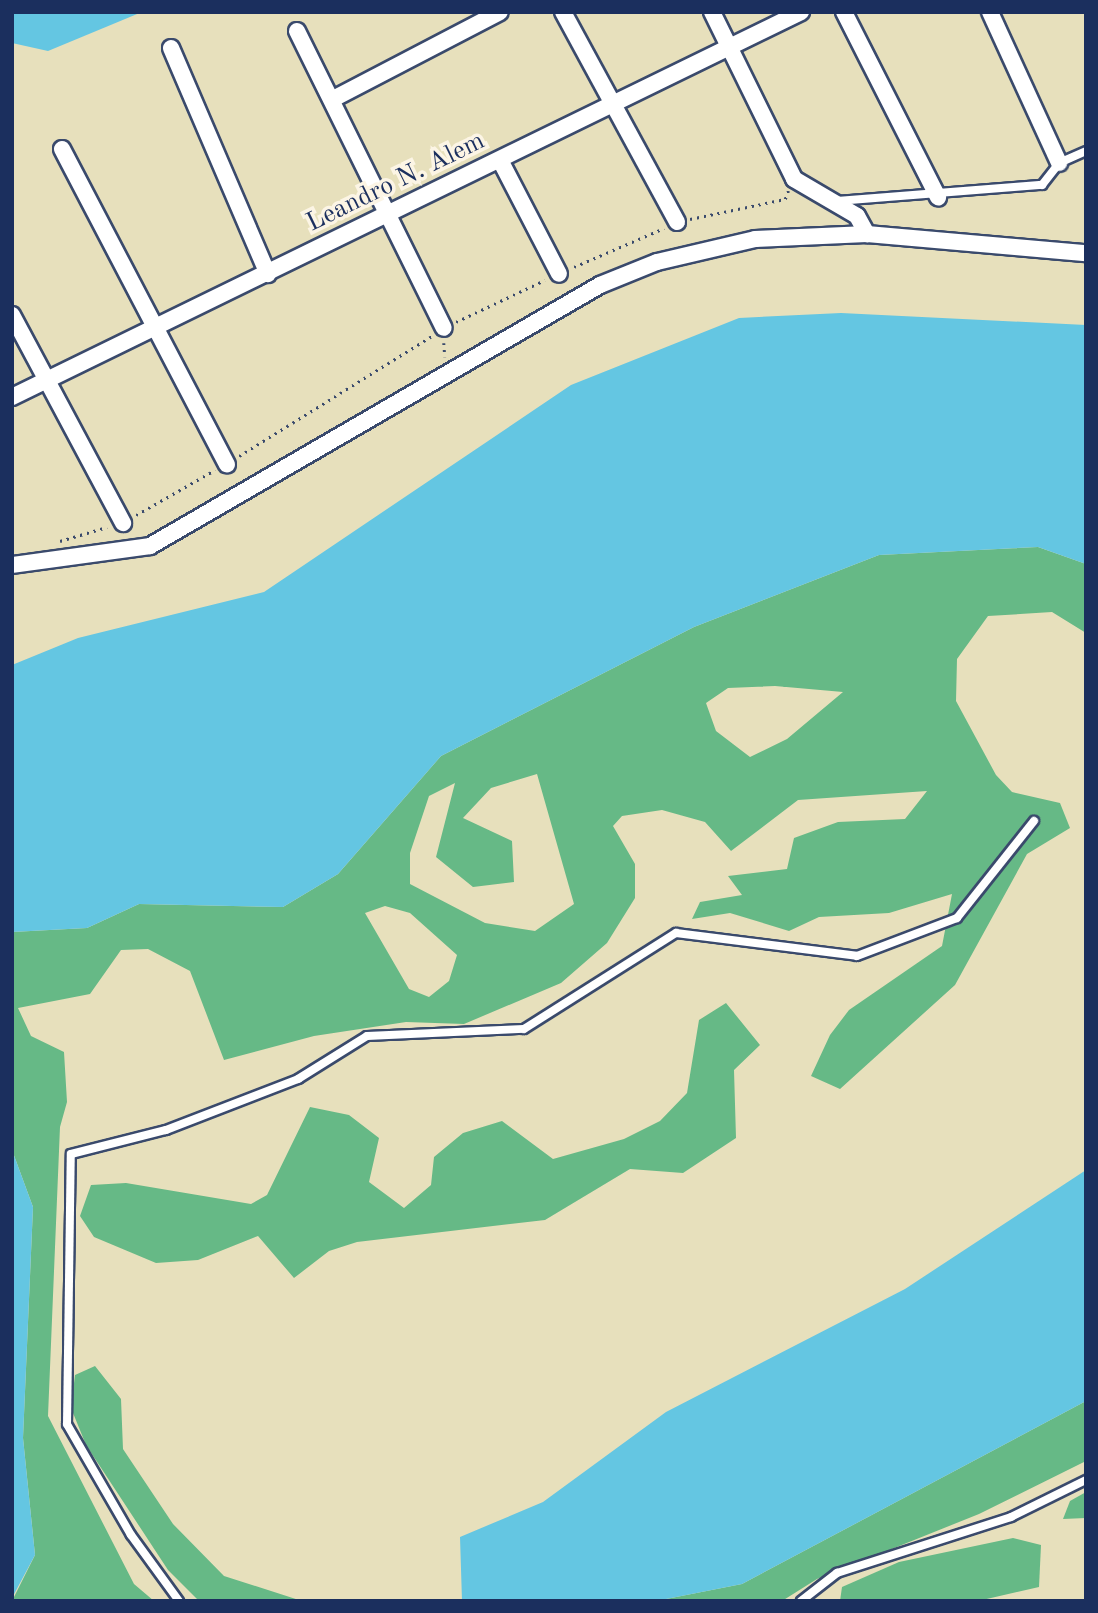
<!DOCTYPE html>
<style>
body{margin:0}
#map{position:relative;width:1098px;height:1613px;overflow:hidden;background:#e7e0bc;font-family:"Old Standard TT",serif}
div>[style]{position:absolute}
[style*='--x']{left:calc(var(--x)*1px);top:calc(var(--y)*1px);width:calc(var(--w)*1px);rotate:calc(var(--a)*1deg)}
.forest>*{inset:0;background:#66b986}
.water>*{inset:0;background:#64c6e2}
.path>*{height:2.5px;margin-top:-1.25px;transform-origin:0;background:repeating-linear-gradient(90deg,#3a4a6c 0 2px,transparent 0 7px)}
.roads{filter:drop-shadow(2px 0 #3a4a6c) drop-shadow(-2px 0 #3a4a6c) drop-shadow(0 2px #3a4a6c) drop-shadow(0 -2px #3a4a6c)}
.lane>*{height:8px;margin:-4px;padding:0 4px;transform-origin:4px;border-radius:4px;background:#fff}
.street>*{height:16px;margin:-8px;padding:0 8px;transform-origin:8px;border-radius:8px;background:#fff}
span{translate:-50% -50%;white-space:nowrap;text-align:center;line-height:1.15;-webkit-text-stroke:7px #fcf5e5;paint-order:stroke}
.street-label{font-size:26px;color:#1b2f5e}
.frame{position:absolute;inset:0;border:14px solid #1b2f5e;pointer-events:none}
</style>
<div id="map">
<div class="forest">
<i style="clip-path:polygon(evenodd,1038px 547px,1086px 564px,1086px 633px,1052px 612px,988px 616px,957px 659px,956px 701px,996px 775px,1012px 792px,1060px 803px,1070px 828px,1027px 854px,955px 985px,840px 1089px,811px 1076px,830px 1035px,849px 1010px,942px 946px,952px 894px,889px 913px,819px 917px,789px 931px,730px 913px,692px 919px,700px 902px,742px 895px,728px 876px,787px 869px,794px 838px,838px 822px,905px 819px,927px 791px,798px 800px,731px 851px,705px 822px,662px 810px,622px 816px,613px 826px,635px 864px,635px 898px,607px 943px,561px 983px,464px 1024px,406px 1022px,314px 1036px,224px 1060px,190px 971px,148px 949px,121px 950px,90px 994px,18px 1008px,31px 1036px,64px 1052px,67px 1102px,60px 1127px,48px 1416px,134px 1584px,154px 1601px,12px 1601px,35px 1555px,23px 1438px,33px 1207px,12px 1150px,12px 932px,87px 928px,139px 904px,283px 907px,338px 874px,441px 756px,694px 627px,879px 555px,1038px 547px,775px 686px,843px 692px,787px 739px,750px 757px,716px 731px,706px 703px,728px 688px,775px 686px,1038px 547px,537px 774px,574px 904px,535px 931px,485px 923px,410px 884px,410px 853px,429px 796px,455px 783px,436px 857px,473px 887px,514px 882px,512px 841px,463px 818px,491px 788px,537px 774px,1038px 547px,385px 906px,410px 913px,457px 955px,449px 981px,429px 997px,409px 989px,365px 913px,385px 906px)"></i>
<i style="clip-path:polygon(726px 1003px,760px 1045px,734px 1070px,736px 1138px,683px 1173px,630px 1169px,545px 1220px,357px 1242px,329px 1251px,294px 1278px,258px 1236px,198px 1260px,156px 1263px,94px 1237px,80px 1216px,91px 1185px,126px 1183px,251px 1204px,267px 1195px,310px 1107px,349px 1115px,379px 1138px,369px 1182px,404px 1208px,431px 1185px,434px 1157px,463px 1133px,502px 1121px,553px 1159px,624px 1139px,660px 1121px,687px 1093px,699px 1020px)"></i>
<i style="clip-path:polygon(95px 1366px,121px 1399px,123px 1449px,173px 1524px,224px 1576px,302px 1601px,199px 1601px,168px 1570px,86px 1445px,71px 1408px,75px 1375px)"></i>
<i style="clip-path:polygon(1086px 1401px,1086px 1461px,979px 1514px,817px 1579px,782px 1601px,656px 1601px,742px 1584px)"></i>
<i style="clip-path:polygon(1086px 1492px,1086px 1518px,1063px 1519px,1070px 1501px)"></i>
<i style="clip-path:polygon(1013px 1538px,1041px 1545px,1039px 1587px,978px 1601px,840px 1601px,842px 1587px,899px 1562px)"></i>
</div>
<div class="water">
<i style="clip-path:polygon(12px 12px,142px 12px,48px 51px,12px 43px)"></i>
<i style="clip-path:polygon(841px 313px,1086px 325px,1086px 564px,1038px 547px,879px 555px,694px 627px,441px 756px,338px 874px,283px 907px,139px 904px,87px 928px,12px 932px,12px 665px,78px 638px,264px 592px,571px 385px,739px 318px)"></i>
<i style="clip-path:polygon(12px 1150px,33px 1207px,23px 1438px,35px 1555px,12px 1598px)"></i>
<i style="clip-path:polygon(1086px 1170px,1086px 1401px,742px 1584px,656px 1601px,462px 1601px,460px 1537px,543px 1502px,666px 1412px,905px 1289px)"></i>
</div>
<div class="path">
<i style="--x:690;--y:219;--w:97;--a:-11.9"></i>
<i style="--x:785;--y:199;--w:9;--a:-69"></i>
<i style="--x:574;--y:267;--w:98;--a:-23.4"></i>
<i style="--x:456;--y:322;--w:98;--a:-25.3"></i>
<i style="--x:444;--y:343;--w:14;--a:86"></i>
<i style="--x:239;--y:456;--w:227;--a:-31.9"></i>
<i style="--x:136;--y:515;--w:91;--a:-29.7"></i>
<i style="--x:60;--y:541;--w:49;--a:-16.6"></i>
</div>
<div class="roads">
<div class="lane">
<i style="--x:837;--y:201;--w:206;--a:-4.5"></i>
<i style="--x:1042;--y:185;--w:28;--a:-52"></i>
<i style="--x:1059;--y:163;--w:30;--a:-24"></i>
<i style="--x:179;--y:1601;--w:82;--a:-126"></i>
<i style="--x:131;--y:1535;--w:128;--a:-120"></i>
<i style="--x:67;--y:1424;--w:270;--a:-89.2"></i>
<i style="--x:71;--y:1154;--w:98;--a:-14.2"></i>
<i style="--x:166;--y:1130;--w:142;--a:-21.1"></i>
<i style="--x:298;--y:1079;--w:81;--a:-31.9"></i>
<i style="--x:367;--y:1036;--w:157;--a:-2.6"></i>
<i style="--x:524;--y:1029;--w:180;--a:-32.3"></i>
<i style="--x:676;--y:933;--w:182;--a:7.2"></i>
<i style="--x:857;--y:956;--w:107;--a:-20.8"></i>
<i style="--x:957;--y:918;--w:124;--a:-51.6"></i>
<i style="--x:801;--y:1601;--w:46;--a:-37.9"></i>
<i style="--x:837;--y:1573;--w:183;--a:-17.8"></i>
<i style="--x:1011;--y:1517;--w:84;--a:-26.3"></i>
</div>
<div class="street">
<i style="--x:563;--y:12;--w:239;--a:61.5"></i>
<i style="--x:712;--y:12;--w:186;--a:63.8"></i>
<i style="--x:794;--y:179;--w:73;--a:30.4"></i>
<i style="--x:857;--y:216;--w:21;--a:61"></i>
<i style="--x:844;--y:12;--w:208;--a:63.1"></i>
<i style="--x:990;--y:12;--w:166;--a:65.4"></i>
<i style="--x:297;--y:31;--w:331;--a:63.7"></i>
<i style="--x:171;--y:48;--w:246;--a:66.8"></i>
<i style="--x:333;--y:99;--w:188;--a:-27.5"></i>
<i style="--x:62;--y:149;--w:356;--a:62.4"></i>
<i style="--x:500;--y:160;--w:128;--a:62.6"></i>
<i style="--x:12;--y:315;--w:236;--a:61.9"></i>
<i style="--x:12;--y:397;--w:878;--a:-26.01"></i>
<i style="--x:12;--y:565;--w:139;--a:-7.8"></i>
<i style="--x:150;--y:546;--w:520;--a:-30.11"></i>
<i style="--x:600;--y:285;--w:61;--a:-22"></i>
<i style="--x:657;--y:262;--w:101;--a:-13.2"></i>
<i style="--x:755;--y:239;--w:112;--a:-2.6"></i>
<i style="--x:867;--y:234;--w:220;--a:5"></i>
</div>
</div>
<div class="street-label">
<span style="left:396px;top:183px;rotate:-26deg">Leandro N. Alem</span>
</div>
<div class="frame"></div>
</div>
